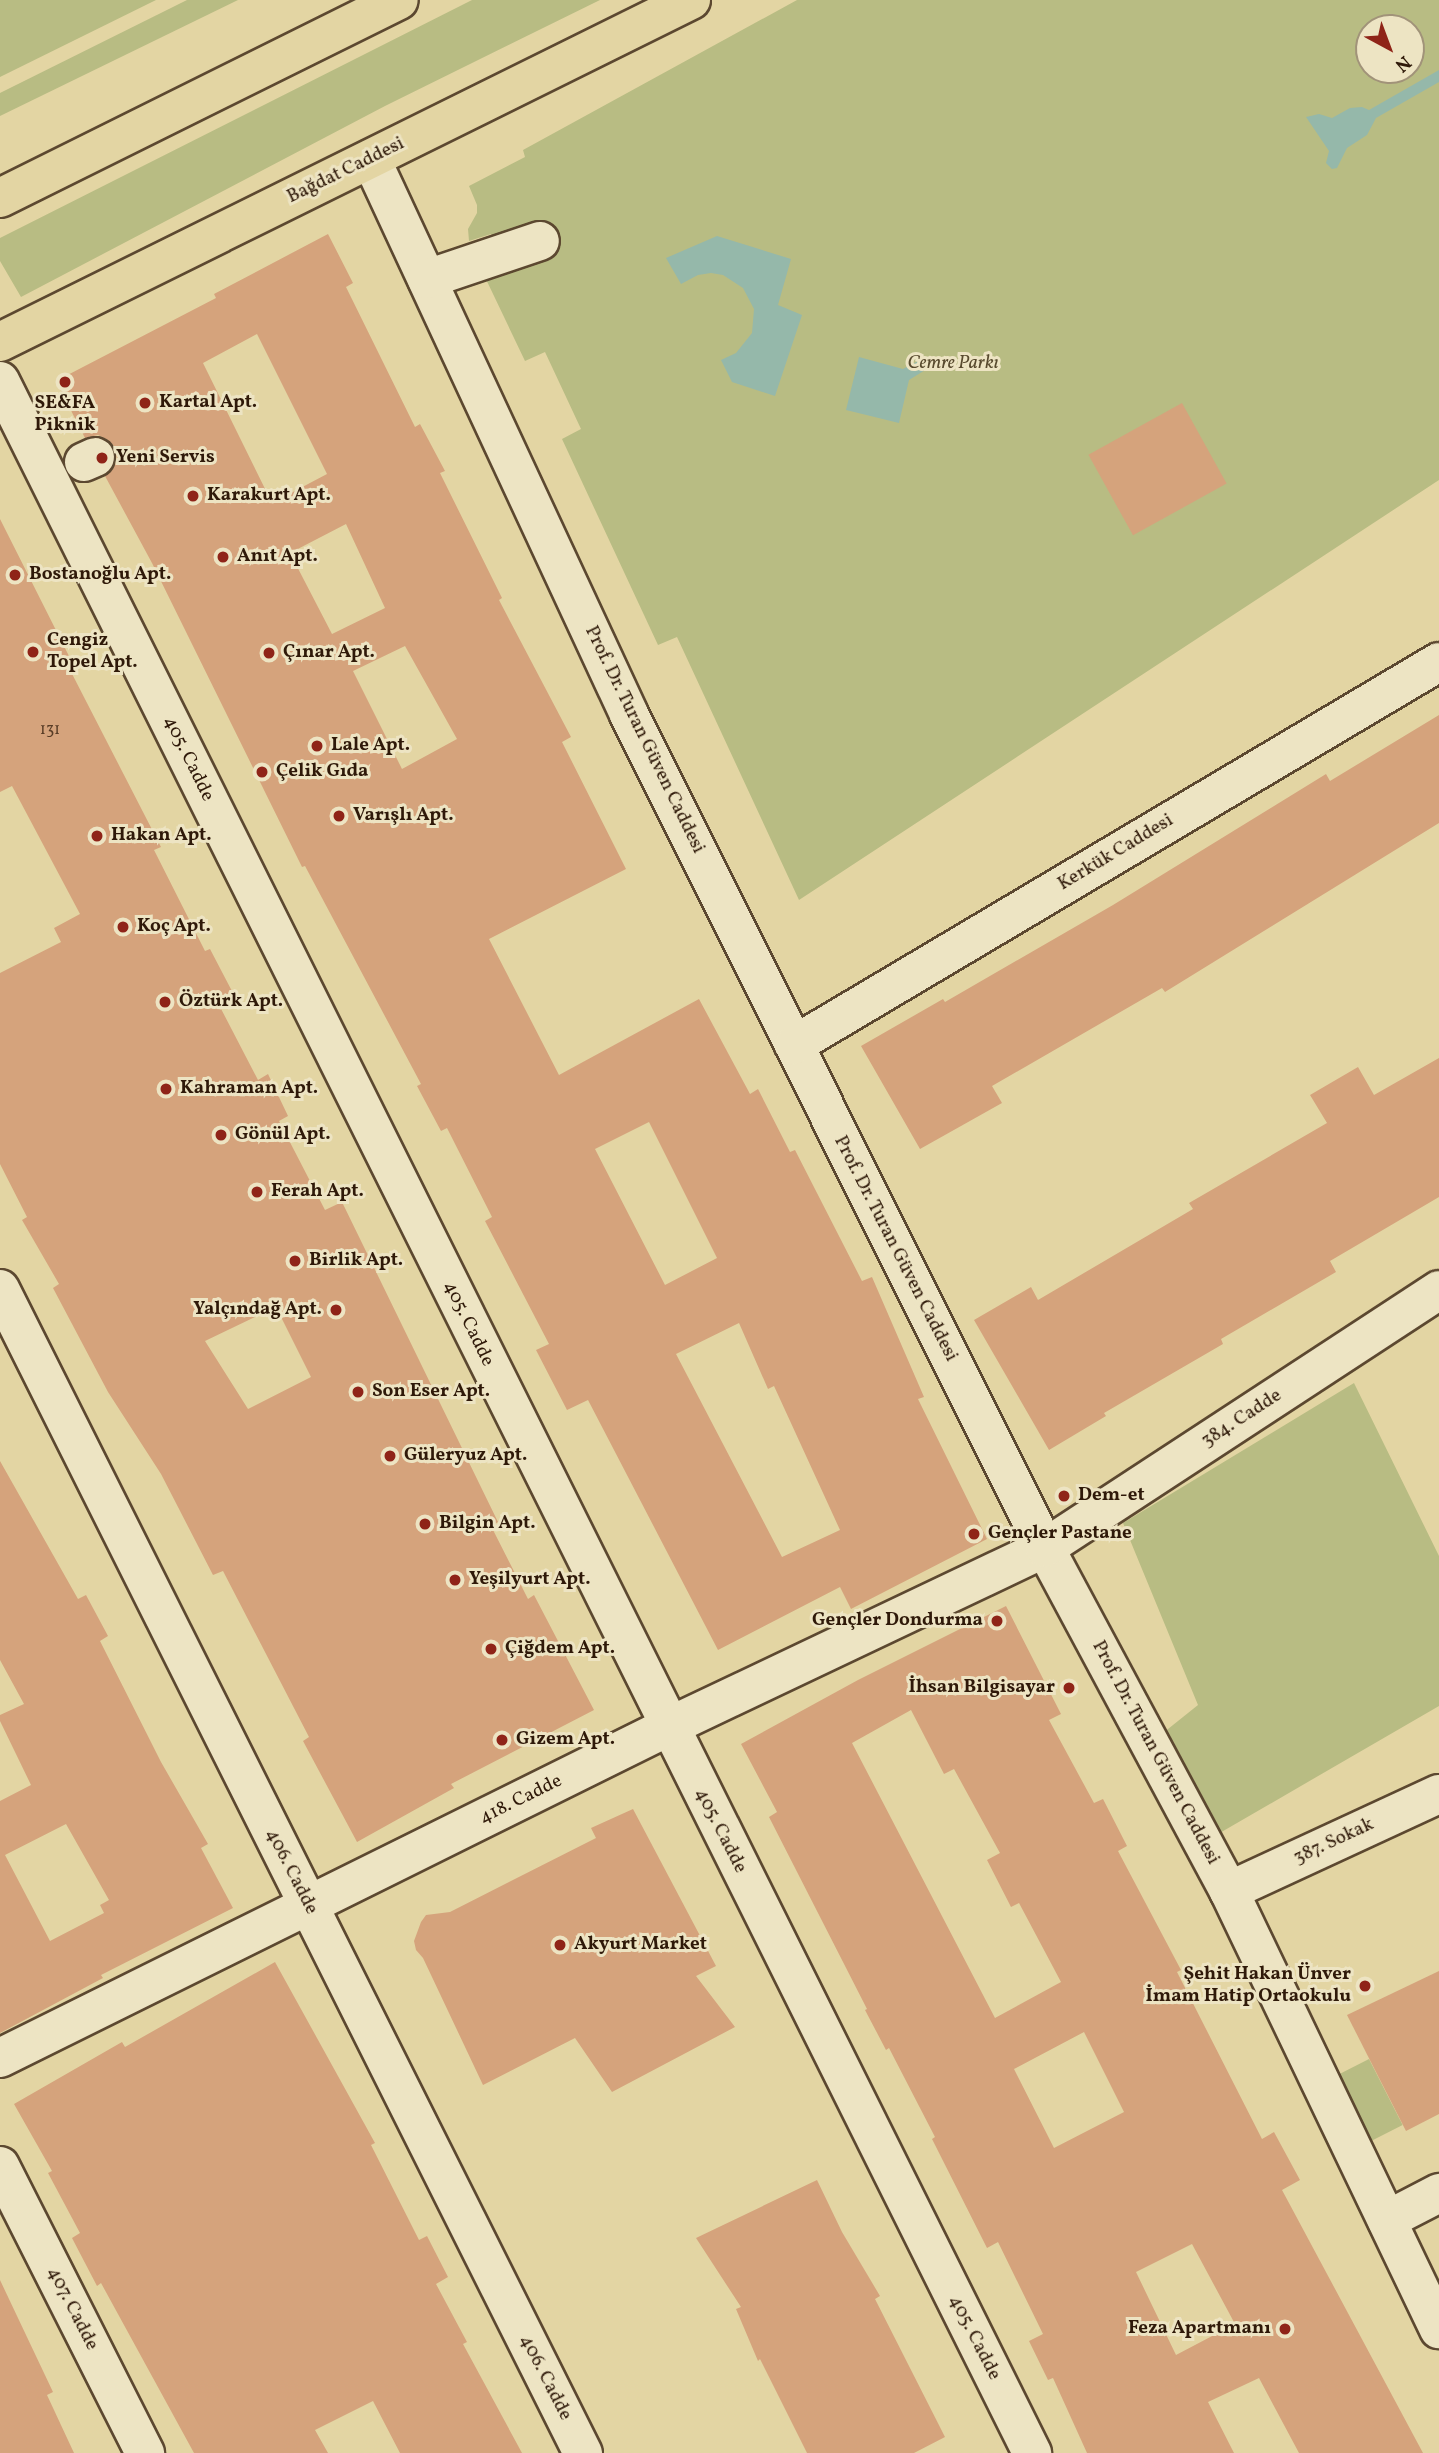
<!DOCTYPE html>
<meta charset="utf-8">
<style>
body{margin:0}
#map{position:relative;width:1439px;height:2453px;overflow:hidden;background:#e3d5a3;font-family:Vollkorn,serif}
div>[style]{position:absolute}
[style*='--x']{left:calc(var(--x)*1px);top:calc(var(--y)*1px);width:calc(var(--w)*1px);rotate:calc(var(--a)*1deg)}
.green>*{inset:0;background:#b8bc83;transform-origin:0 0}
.water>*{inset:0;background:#95b8aa}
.building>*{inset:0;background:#d5a37c;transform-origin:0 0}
.roads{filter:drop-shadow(2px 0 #5c4830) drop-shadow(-2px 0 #5c4830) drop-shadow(0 2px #5c4830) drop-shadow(0 -2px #5c4830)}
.minor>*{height:38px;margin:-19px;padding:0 19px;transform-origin:19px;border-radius:19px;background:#ede4c3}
.major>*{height:38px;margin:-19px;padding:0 19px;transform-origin:19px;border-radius:19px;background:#e3d5a3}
.dots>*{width:19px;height:19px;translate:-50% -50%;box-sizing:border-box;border:4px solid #ede4c3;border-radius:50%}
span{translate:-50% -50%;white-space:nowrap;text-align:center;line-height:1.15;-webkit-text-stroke:6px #ede4c3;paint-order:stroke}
.number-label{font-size:16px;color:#583c26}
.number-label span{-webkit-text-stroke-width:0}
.street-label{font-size:19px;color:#2f1909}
.park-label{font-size:19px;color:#584a2e;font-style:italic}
.poi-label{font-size:19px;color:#2f1909;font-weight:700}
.left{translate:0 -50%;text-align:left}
.right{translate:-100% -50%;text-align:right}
.north{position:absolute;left:1355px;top:14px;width:70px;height:70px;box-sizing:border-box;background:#ede4c3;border:2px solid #a19379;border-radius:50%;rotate:139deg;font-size:19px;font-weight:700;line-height:28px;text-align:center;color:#2f1909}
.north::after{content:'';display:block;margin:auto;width:24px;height:32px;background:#8f2418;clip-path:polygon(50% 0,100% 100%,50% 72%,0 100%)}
</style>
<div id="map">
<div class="green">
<i style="clip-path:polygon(0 0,156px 0,0 77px)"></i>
<i style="clip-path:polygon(187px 0,238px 0,0 116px,0 93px)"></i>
<i style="clip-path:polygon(472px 0,600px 0,385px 106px,21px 297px,0 261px,0 238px)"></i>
<i style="clip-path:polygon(evenodd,797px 0,1439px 0,1439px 480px,799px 900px,677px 637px,658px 645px,562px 439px,581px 429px,545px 352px,525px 361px,483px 273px,505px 266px,491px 234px,469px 241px,468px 229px,477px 213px,477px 205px,469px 186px,525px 157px,523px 150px,797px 0,1369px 28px,1411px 28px,1411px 70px,1369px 70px,1369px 28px)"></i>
<i style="clip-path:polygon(1354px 1383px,1439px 1556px,1439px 1706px,1218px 1834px,1163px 1733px,1198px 1705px,1123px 1523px)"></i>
<i style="left:1369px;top:2059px;width:74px;height:37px;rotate:63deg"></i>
</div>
<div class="water">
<i style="clip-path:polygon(1439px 70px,1439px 82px,1376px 118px,1367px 135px,1347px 148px,1337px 168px,1332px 169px,1326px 163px,1329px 151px,1306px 117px,1319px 114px,1332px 118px,1350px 108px,1362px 107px,1369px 110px)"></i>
<i style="clip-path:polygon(717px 236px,791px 259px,778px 305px,802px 315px,775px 396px,732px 382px,721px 360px,736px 353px,752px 333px,754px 309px,743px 288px,723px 275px,711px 273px,698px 275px,681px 284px,666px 258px)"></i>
<i style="clip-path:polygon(859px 357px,903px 369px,924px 358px,930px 367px,909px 380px,899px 423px,846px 410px)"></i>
</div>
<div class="building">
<i style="clip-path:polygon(evenodd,328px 234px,353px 283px,346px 287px,415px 427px,420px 424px,445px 471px,440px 473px,502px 598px,499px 600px,571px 737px,562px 742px,626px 869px,489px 939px,559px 1075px,699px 999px,750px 1094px,758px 1089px,790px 1152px,795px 1150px,862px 1281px,872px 1277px,924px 1397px,918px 1399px,987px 1539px,851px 1609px,840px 1587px,718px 1650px,588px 1400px,567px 1410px,536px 1350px,549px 1344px,485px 1221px,492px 1217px,447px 1128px,441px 1131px,417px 1086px,421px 1084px,305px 866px,302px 867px,152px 563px,105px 476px,113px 469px,117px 460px,115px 447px,108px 440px,98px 435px,85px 438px,56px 381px,216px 298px,214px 294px,328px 234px,257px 334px,327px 474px,272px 503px,203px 363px,257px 334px,328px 234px,346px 524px,385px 608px,332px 634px,290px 553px,346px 524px,328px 234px,405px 646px,457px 739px,402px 769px,353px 671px,405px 646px,328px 234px,649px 1122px,717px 1258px,665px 1285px,595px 1149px,649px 1122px,328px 234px,739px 1323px,768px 1389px,774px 1386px,840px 1530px,782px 1557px,676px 1354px,739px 1323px)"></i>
<i style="left:1182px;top:403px;width:92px;height:107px;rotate:61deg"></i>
<i style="clip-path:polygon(evenodd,0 519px,73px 664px,68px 666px,161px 847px,154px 850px,205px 951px,210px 949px,234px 995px,218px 1003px,258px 1080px,268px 1074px,288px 1116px,279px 1121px,325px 1210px,342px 1202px,498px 1522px,491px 1526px,528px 1599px,534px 1595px,594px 1710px,451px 1784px,454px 1788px,357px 1842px,303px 1741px,309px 1737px,223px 1571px,213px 1575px,161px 1474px,108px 1392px,53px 1288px,59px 1284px,22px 1220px,27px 1217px,0 1164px,0 973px,61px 942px,54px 928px,80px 914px,12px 786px,0 792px,0 519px,276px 1307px,311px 1377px,248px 1409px,205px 1341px,276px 1307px)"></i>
<i style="clip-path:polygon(1439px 715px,1439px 823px,1165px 992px,1162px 988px,992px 1086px,1002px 1103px,920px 1149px,861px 1046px,943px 999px,945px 1002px,1113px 905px,1326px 774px,1330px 781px)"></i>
<i style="clip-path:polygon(1439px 1058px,1439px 1197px,1330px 1261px,1336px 1272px,1221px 1339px,1223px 1344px,1104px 1413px,1106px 1416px,1049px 1450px,974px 1320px,1031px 1287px,1038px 1300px,1193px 1209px,1189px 1203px,1327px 1123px,1310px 1095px,1358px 1067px,1374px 1095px)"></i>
<i style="clip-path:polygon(evenodd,0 1461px,78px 1599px,86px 1595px,108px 1636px,100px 1641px,161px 1762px,208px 1844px,201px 1848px,233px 1908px,101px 1975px,103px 1978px,0 2033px,0 1801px,31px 1785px,0 1721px,0 1715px,24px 1704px,0 1660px,0 1461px,66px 1824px,109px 1900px,100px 1905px,104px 1913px,50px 1941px,5px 1855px,66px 1824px)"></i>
<i style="clip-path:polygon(evenodd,1006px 1606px,1061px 1714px,1049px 1720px,1094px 1803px,1103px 1799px,1127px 1846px,1118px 1851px,1181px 1970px,1177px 1972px,1262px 2139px,1274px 2132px,1300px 2180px,1282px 2190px,1423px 2453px,1299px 2453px,1259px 2378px,1208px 2402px,1234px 2453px,1087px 2453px,1053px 2378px,1048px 2380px,1029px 2341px,1043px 2334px,998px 2242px,987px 2248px,932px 2139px,935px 2137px,889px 2048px,886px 2050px,865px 2010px,867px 2009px,769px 1817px,777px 1812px,741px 1744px,858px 1680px,1006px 1606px,911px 1710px,944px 1774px,954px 1769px,1000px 1853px,987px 1860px,1011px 1907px,1019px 1903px,1061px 1982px,995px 2018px,852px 1743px,911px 1710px,1006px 1606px,1084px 2032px,1124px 2112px,1054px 2148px,1014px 2069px,1084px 2032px,1006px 1606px,1192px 2244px,1235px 2324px,1176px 2355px,1136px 2272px,1192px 2244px)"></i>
<i style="clip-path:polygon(633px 1809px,716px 1966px,696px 1976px,735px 2027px,612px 2092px,575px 2038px,483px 2085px,423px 1958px,416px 1950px,414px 1941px,421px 1922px,426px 1915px,450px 1912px,596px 1838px,591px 1828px)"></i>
<i style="clip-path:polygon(275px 1962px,375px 2143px,371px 2145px,419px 2240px,427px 2236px,448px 2277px,436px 2284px,467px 2342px,463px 2344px,522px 2453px,400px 2453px,373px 2401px,315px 2430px,328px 2453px,194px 2453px,101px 2283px,97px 2286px,72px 2238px,80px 2233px,48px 2173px,52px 2171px,14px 2104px,122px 2042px,125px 2047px)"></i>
<i style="clip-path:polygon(1439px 1971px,1439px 2114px,1406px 2131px,1347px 2015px)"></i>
<i style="clip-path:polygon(817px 2180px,842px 2232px,880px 2296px,875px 2299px,945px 2437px,914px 2453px,807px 2453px,760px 2359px,758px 2361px,736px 2309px,741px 2307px,696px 2238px)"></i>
<i style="clip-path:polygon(0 2280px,53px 2392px,47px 2395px,74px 2453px,0 2453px)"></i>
</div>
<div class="roads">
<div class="minor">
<i style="--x:371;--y:159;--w:612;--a:65.07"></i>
<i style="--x:629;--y:714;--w:932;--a:63.49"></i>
<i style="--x:1045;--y:1548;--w:389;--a:61.8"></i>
<i style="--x:1229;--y:1891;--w:486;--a:64.4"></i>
<i style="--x:427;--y:279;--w:119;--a:-18.6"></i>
<i style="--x:0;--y:381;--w:2315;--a:63.52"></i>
<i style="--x:84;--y:462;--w:12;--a:-24"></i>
<i style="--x:794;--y:1045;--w:750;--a:-30.7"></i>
<i style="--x:0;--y:1289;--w:1302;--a:63.4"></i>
<i style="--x:1229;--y:1891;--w:231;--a:-24.8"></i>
<i style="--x:0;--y:2058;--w:746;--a:-26.36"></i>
<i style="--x:668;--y:1727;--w:417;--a:-25.4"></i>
<i style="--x:1045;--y:1548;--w:471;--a:-33.2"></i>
<i style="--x:0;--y:2166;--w:322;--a:63.2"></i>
<i style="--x:1387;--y:2220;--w:59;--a:-27.4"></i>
</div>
<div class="major">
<i style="--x:0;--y:198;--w:445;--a:-26.4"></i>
<i style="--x:0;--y:342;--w:771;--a:-26.33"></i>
</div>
</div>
<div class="dots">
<i style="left:65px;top:382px;background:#8f2418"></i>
<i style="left:145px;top:403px;background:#8f2418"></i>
<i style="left:102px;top:458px;background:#8f2418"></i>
<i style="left:193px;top:496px;background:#8f2418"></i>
<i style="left:223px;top:557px;background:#8f2418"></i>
<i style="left:15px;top:575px;background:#8f2418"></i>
<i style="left:33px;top:652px;background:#8f2418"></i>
<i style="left:269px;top:653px;background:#8f2418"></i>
<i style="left:317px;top:746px;background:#8f2418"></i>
<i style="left:262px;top:772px;background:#8f2418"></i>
<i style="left:339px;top:816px;background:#8f2418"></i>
<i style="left:97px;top:836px;background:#8f2418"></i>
<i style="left:123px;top:927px;background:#8f2418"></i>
<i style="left:165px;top:1002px;background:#8f2418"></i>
<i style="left:166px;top:1089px;background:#8f2418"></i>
<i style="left:221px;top:1135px;background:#8f2418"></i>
<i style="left:257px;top:1192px;background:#8f2418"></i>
<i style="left:295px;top:1261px;background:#8f2418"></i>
<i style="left:336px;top:1310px;background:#8f2418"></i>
<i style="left:358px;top:1392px;background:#8f2418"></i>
<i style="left:390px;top:1456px;background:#8f2418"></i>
<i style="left:1064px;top:1496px;background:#8f2418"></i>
<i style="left:425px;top:1524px;background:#8f2418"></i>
<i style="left:974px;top:1534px;background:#8f2418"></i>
<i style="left:455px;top:1580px;background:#8f2418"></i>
<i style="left:997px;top:1621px;background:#8f2418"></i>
<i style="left:491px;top:1649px;background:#8f2418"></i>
<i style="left:1069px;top:1688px;background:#8f2418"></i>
<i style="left:502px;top:1740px;background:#8f2418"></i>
<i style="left:560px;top:1945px;background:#8f2418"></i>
<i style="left:1365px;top:1986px;background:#8f2418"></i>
<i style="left:1285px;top:2329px;background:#8f2418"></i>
</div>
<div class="number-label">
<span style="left:50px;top:730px">131</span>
</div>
<div class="street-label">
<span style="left:346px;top:171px;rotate:-26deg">Bağdat Caddesi</span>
<span style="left:644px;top:740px;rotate:64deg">Prof. Dr. Turan Güven Caddesi</span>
<span style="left:188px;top:759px;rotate:64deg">405. Cadde</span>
<span style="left:1116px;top:853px;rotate:-31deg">Kerkük Caddesi</span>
<span style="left:895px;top:1249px;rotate:63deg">Prof. Dr. Turan Güven Caddesi</span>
<span style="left:468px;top:1324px;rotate:64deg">405. Cadde</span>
<span style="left:1242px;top:1419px;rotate:-33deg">384. Cadde</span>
<span style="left:1155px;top:1753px;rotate:62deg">Prof. Dr. Turan Güven Caddesi</span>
<span style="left:521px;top:1800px;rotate:-26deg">418. Cadde</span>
<span style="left:720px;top:1831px;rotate:63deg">405. Cadde</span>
<span style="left:1334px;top:1842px;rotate:-25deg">387. Sokak</span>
<span style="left:291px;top:1872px;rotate:63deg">406. Cadde</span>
<span style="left:72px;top:2309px;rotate:63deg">407. Cadde</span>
<span style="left:974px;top:2338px;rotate:63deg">405. Cadde</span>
<span style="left:545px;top:2378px;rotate:63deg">406. Cadde</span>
</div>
<div class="park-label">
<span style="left:953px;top:364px">Cemre Parkı</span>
</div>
<div class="poi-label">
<span class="left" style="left:159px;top:403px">Kartal Apt.</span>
<span style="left:65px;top:415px">SE&amp;FA<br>Piknik</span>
<span class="left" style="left:116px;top:458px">Yeni Servis</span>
<span class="left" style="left:207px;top:496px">Karakurt Apt.</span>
<span class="left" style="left:237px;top:557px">Anıt Apt.</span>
<span class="left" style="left:29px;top:575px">Bostanoğlu Apt.</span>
<span class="left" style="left:47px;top:652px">Cengiz<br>Topel Apt.</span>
<span class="left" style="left:283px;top:653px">Çınar Apt.</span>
<span class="left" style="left:331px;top:746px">Lale Apt.</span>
<span class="left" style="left:276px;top:772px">Çelik Gıda</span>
<span class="left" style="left:353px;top:816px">Varışlı Apt.</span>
<span class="left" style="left:111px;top:836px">Hakan Apt.</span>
<span class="left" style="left:137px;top:927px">Koç Apt.</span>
<span class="left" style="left:179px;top:1002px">Öztürk Apt.</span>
<span class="left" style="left:180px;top:1089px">Kahraman Apt.</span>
<span class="left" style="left:235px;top:1135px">Gönül Apt.</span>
<span class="left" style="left:271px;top:1192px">Ferah Apt.</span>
<span class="left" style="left:309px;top:1261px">Birlik Apt.</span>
<span class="right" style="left:322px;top:1310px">Yalçındağ Apt.</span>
<span class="left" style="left:372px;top:1392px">Son Eser Apt.</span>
<span class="left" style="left:404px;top:1456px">Güleryuz Apt.</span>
<span class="left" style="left:1078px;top:1496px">Dem-et</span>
<span class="left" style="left:439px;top:1524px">Bilgin Apt.</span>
<span class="left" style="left:988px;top:1534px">Gençler Pastane</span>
<span class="left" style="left:469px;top:1580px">Yeşilyurt Apt.</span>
<span class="right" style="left:983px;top:1621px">Gençler Dondurma</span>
<span class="left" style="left:505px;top:1649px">Çiğdem Apt.</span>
<span class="right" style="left:1055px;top:1688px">İhsan Bilgisayar</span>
<span class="left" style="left:516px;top:1740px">Gizem Apt.</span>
<span class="left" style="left:574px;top:1945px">Akyurt Market</span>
<span class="right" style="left:1351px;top:1986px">Şehit Hakan Ünver<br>İmam Hatip Ortaokulu</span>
<span class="right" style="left:1271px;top:2329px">Feza Apartmanı</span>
</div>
<div class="north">N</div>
</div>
